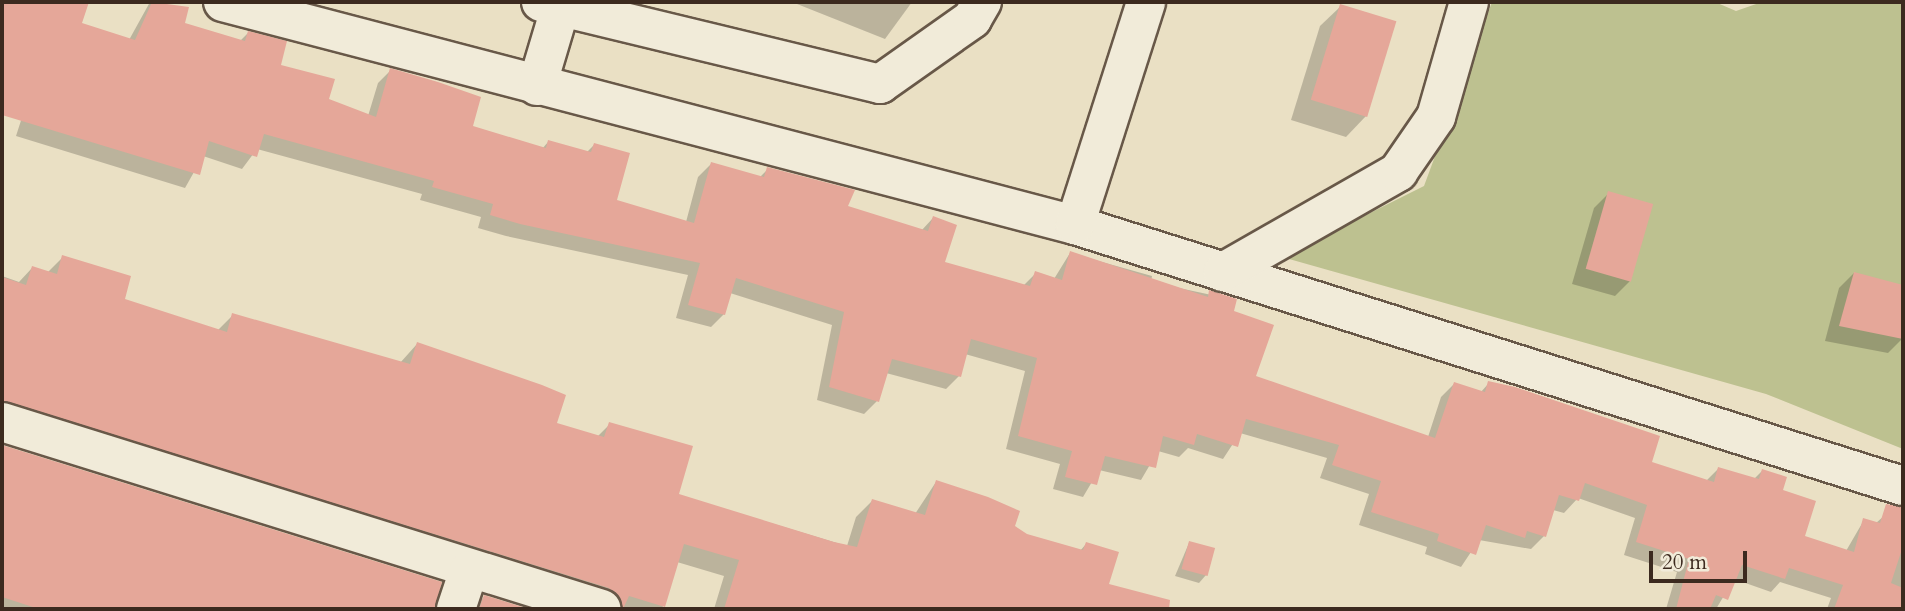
<!DOCTYPE html>
<style>
body{margin:0}
#map{position:relative;width:1905px;height:611px;overflow:hidden;background:#eae0c4;font-family:Cardo,serif}
div>[style]{position:absolute}
[style*='--x']{left:calc(var(--x)*1px);top:calc(var(--y)*1px);width:calc(var(--w)*1px);rotate:calc(var(--a)*1deg)}
.green>*{inset:0;background:#bdc190}
.shadow>*{inset:0;background:#0003}
.building>*{inset:0;background:#e5a799;transform-origin:0 0}
.roads{filter:drop-shadow(2px 0 #685848) drop-shadow(-2px 0 #685848) drop-shadow(0 2px #685848) drop-shadow(0 -2px #685848)}
.minor>*{height:38px;margin:-19px;padding:0 19px;transform-origin:19px;border-radius:19px;background:#f1ebd9}
span{translate:-50% -50%;white-space:nowrap;text-align:center;line-height:1.15;-webkit-text-stroke:5px #f1ebd9;paint-order:stroke}
.frame{position:absolute;inset:0;border:4px solid #3c2a1f;pointer-events:none}
.scale{position:absolute;left:1649px;top:551px;width:98px;height:32px;box-sizing:border-box;border:4px solid #3c2a1f;border-top:0;padding-left:9px;font-size:21px;line-height:24px;white-space:nowrap;color:#3c2a1f;-webkit-text-stroke:5px #f1ebd9;paint-order:stroke}
</style>
<div id="map">
<div class="green">
<i style="clip-path:polygon(1492px 2px,1715px 2px,1736px 11px,1762px 2px,1903px 2px,1903px 449px,1766px 394px,1282px 257px,1424px 186px)"></i>
</div>
<div class="shadow">
<i style="clip-path:polygon(2px 2px,76px 2px,86px 5px,79px 24px,129px 40px,150px 2px,187px 8px,182px 24px,239px 42px,248px 33px,279px 66px,327px 100px,368px 116px,378px 83px,391px 70px,471px 127px,542px 149px,548px 142px,587px 152px,595px 144px,614px 201px,686px 222px,698px 177px,711px 164px,759px 178px,768px 169px,846px 207px,921px 231px,933px 218px,943px 263px,1023px 286px,1036px 273px,1054px 279px,1070px 253px,1152px 276px,1151px 282px,1235px 300px,1232px 312px,1254px 377px,1428px 437px,1441px 397px,1454px 384px,1480px 393px,1489px 383px,1650px 463px,1706px 481px,1718px 469px,1754px 479px,1762px 471px,1781px 491px,1803px 537px,1846px 551px,1864px 520px,1876px 523px,1884px 516px,1903px 522px,1903px 609px,1827px 609px,1831px 598px,1780px 582px,1771px 592px,1734px 579px,1716px 609px,1666px 609px,1677px 572px,1624px 555px,1635px 518px,1578px 498px,1564px 513px,1553px 510px,1544px 536px,1531px 549px,1479px 540px,1461px 567px,1425px 554px,1427px 547px,1359px 525px,1369px 494px,1320px 478px,1327px 458px,1240px 433px,1223px 459px,1188px 448px,1179px 457px,1158px 451px,1141px 480px,1099px 470px,1083px 497px,1053px 489px,1060px 464px,1006px 449px,1025px 371px,965px 354px,959px 376px,946px 389px,886px 373px,877px 401px,864px 414px,817px 400px,832px 325px,730px 293px,724px 314px,711px 327px,676px 318px,688px 275px,506px 236px,478px 228px,481px 217px,420px 200px,422px 194px,257px 149px,242px 169px,203px 156px,185px 188px,16px 136px,26px 105px,2px 97px)"></i>
<i style="clip-path:polygon(792px 2px,912px 2px,885px 39px)"></i>
<i style="clip-path:polygon(1341px 6px,1366px 116px,1346px 137px,1291px 120px,1320px 26px)"></i>
<i style="clip-path:polygon(1609px 193px,1630px 281px,1615px 296px,1572px 284px,1594px 208px)"></i>
<i style="clip-path:polygon(63px 257px,123px 300px,218px 330px,233px 315px,400px 363px,417px 344px,555px 424px,597px 437px,610px 424px,677px 495px,847px 546px,856px 517px,872px 501px,915px 514px,936px 482px,1026px 535px,1080px 551px,1086px 544px,1107px 586px,1130px 592px,1126px 609px,714px 609px,724px 576px,677px 562px,662px 609px,601px 609px,2px 419px,2px 276px,19px 282px,32px 268px,47px 273px)"></i>
<i style="clip-path:polygon(1854px 273px,1903px 287px,1903px 338px,1888px 353px,1825px 341px,1839px 288px)"></i>
<i style="clip-path:polygon(2px 447px,440px 583px,434px 609px,2px 609px)"></i>
<i style="clip-path:polygon(1189px 543px,1206px 575px,1199px 583px,1175px 576px)"></i>
<i style="clip-path:polygon(484px 597px,527px 609px,472px 609px)"></i>
</div>
<div class="building">
<i style="clip-path:polygon(2px 2px,89px 2px,82px 23px,135px 40px,152px 2px,189px 7px,185px 23px,245px 41px,248px 31px,287px 41px,281px 65px,335px 79px,329px 99px,376px 117px,390px 68px,438px 82px,481px 97px,473px 126px,546px 148px,548px 140px,591px 152px,594px 143px,630px 153px,617px 200px,694px 223px,711px 162px,764px 177px,767px 167px,855px 190px,848px 206px,928px 231px,933px 216px,957px 225px,945px 262px,1030px 286px,1035px 271px,1062px 280px,1070px 251px,1208px 297px,1209px 290px,1237px 299px,1234px 311px,1274px 325px,1256px 376px,1435px 438px,1454px 382px,1485px 392px,1488px 381px,1515px 387px,1660px 436px,1652px 462px,1714px 482px,1718px 467px,1759px 479px,1762px 469px,1787px 477px,1783px 490px,1816px 501px,1805px 536px,1854px 552px,1863px 518px,1880px 523px,1886px 504px,1903px 507px,1903px 546px,1891px 583px,1903px 588px,1903px 609px,1834px 609px,1843px 585px,1789px 568px,1785px 579px,1742px 565px,1728px 600px,1716px 595px,1710px 609px,1676px 609px,1689px 559px,1636px 542px,1647px 505px,1585px 483px,1579px 501px,1559px 495px,1546px 537px,1527px 531px,1525px 538px,1486px 525px,1476px 555px,1437px 541px,1439px 534px,1371px 512px,1381px 481px,1332px 465px,1339px 445px,1246px 419px,1238px 447px,1197px 434px,1194px 445px,1163px 436px,1156px 468px,1105px 456px,1097px 485px,1065px 477px,1072px 451px,1018px 436px,1037px 358px,971px 339px,961px 377px,892px 359px,879px 402px,829px 387px,844px 312px,736px 278px,725px 315px,688px 305px,700px 263px,520px 224px,490px 215px,493px 204px,432px 187px,434px 181px,264px 134px,257px 157px,209px 141px,200px 175px,2px 115px)"></i>
<i style="left:1340px;top:4px;width:59px;height:100px;rotate:17deg"></i>
<i style="left:1608px;top:191px;width:47px;height:81px;rotate:16deg"></i>
<i style="clip-path:polygon(62px 255px,131px 276px,125px 299px,227px 332px,232px 313px,410px 364px,417px 342px,542px 385px,566px 395px,557px 423px,604px 437px,609px 422px,693px 446px,679px 494px,834px 542px,857px 547px,872px 499px,925px 515px,936px 480px,988px 497px,1020px 511px,1015px 526px,1027px 534px,1083px 550px,1086px 542px,1119px 552px,1109px 584px,1170px 600px,1169px 609px,724px 609px,739px 560px,684px 544px,665px 607px,629px 596px,623px 609px,609px 588px,2px 401px,2px 277px,26px 285px,32px 266px,57px 274px)"></i>
<i style="clip-path:polygon(1854px 272px,1903px 285px,1903px 339px,1839px 326px)"></i>
<i style="clip-path:polygon(2px 445px,442px 582px,435px 609px,39px 609px,2px 597px)"></i>
<i style="left:1189px;top:541px;width:27px;height:29px;rotate:15deg"></i>
<i style="clip-path:polygon(484px 595px,529px 609px,479px 609px)"></i>
</div>
<div class="roads">
<div class="minor">
<i style="--x:223;--y:2;--w:881;--a:14.67"></i>
<i style="--x:1075;--y:225;--w:868;--a:17.5"></i>
<i style="--x:541;--y:2;--w:349;--a:13.6"></i>
<i style="--x:880;--y:84;--w:113;--a:-35.2"></i>
<i style="--x:972;--y:19;--w:20;--a:-60"></i>
<i style="--x:537;--y:86;--w:88;--a:-73.4"></i>
<i style="--x:1075;--y:225;--w:234;--a:-72.3"></i>
<i style="--x:1223;--y:272;--w:202;--a:-29.7"></i>
<i style="--x:1398;--y:172;--w:67;--a:-55.4"></i>
<i style="--x:1436;--y:117;--w:120;--a:-74"></i>
<i style="--x:2;--y:422;--w:628;--a:17.31"></i>
<i style="--x:456;--y:609;--w:41;--a:-71.6"></i>
</div>
</div>
<div class="frame"></div>
<div class="scale">20 m</div>
</div>
